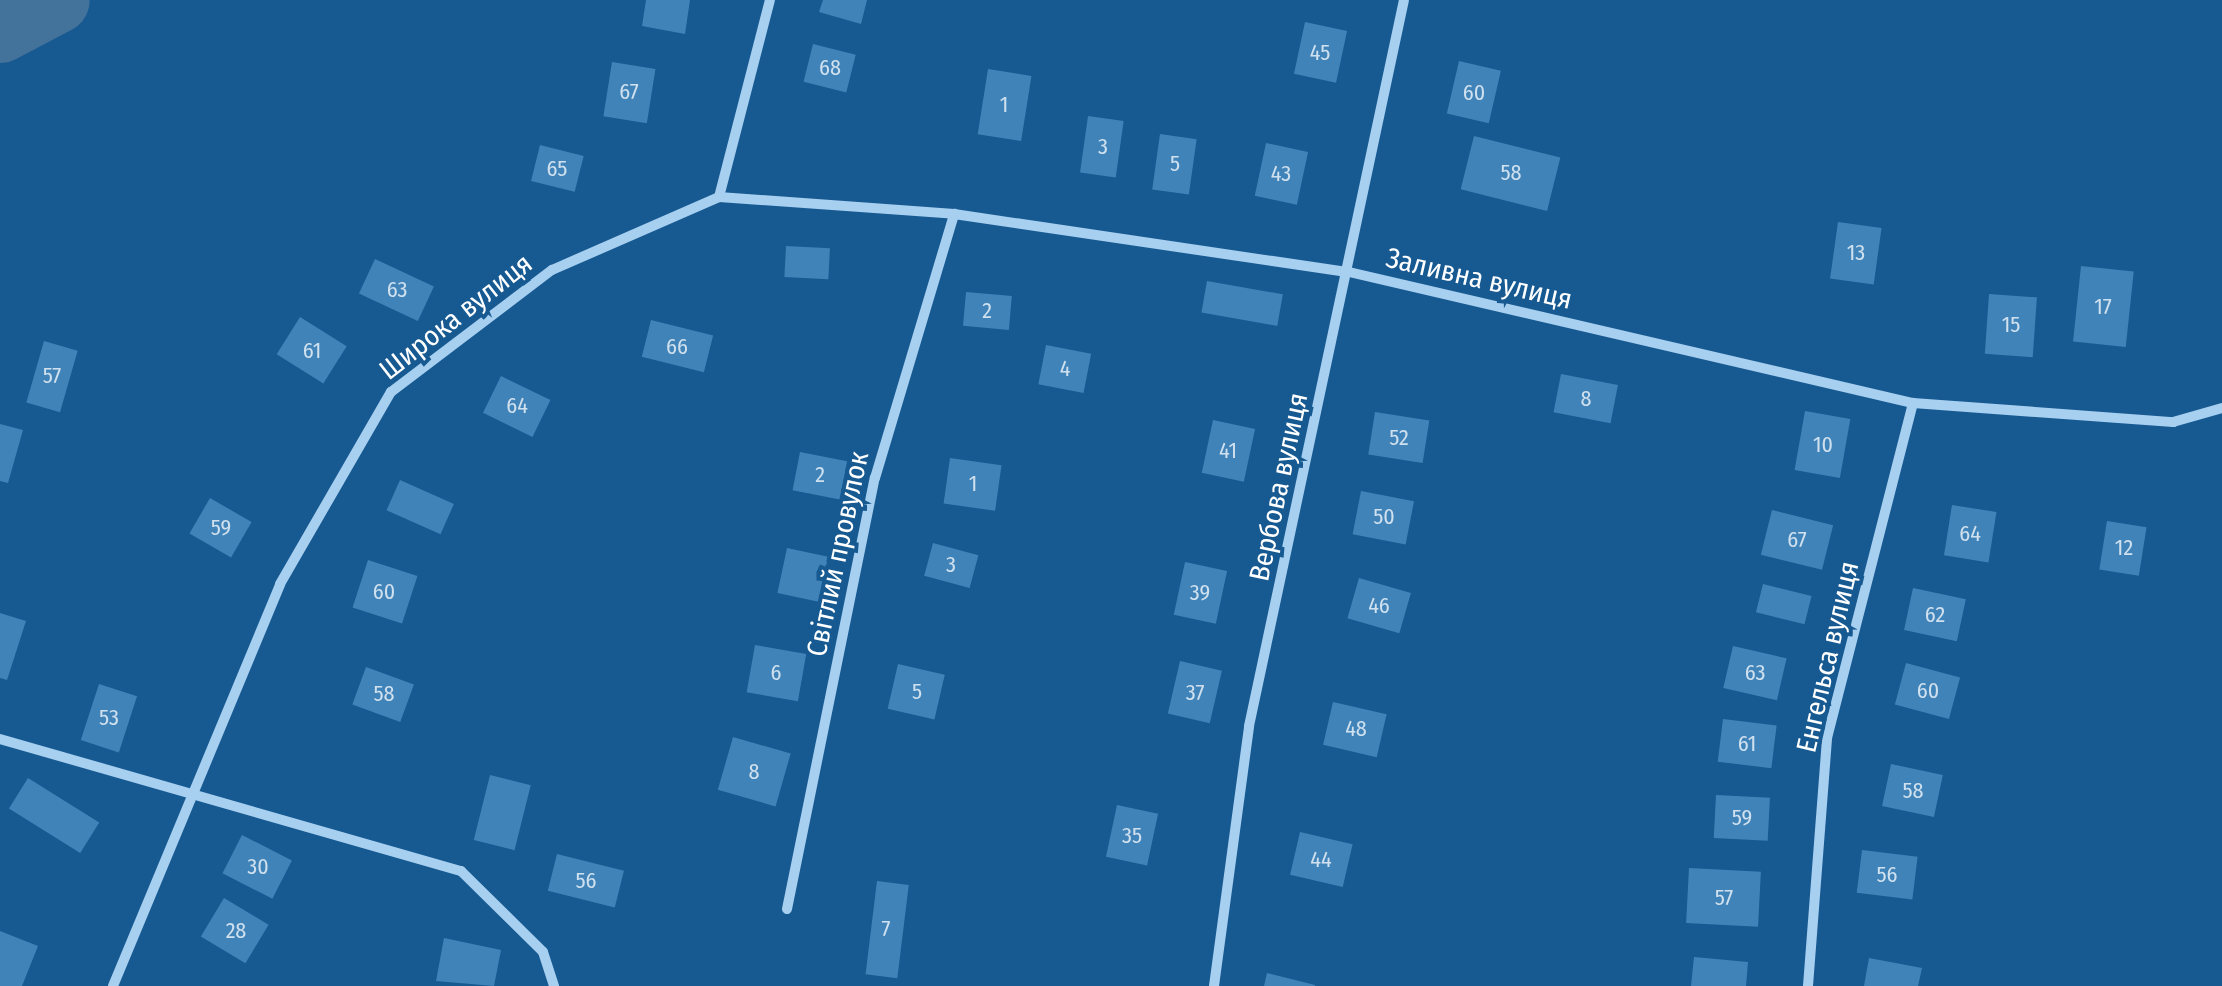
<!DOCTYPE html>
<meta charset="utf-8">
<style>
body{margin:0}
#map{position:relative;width:2222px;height:986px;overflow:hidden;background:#175991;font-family:"Fira Sans Condensed",sans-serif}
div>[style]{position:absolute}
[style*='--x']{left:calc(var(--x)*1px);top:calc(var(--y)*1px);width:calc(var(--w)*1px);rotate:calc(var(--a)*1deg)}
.river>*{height:65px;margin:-32.5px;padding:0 32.5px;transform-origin:32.5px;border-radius:32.5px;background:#43729b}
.building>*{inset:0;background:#4083b9;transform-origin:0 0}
.minor>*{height:10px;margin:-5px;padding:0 5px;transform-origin:5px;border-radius:5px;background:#a6cff0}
span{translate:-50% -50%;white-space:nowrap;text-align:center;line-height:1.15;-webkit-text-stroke:8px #175991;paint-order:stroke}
.number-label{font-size:22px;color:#cfe0ee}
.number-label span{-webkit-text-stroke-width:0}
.street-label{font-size:28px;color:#fff}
</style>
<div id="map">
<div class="river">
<i style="--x:0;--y:30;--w:64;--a:-27.8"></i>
</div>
<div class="building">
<i style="clip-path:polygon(646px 0,690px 0,685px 34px,642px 26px)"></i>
<i style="clip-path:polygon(823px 0,867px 0,861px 24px,819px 12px)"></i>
<i style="left:1305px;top:22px;width:43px;height:53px;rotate:12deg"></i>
<i style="left:813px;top:44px;width:44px;height:39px;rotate:14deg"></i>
<i style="left:1459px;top:61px;width:43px;height:54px;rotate:13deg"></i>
<i style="left:612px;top:62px;width:44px;height:55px;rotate:9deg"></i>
<i style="left:988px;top:69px;width:44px;height:66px;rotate:9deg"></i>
<i style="left:1088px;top:116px;width:36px;height:57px;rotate:8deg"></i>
<i style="left:1160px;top:134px;width:37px;height:56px;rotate:8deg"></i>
<i style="left:1474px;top:136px;width:89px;height:55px;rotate:14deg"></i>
<i style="left:1266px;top:143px;width:43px;height:54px;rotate:12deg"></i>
<i style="left:540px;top:145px;width:45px;height:37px;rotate:14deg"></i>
<i style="left:1838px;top:222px;width:44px;height:57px;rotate:8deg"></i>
<i style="left:786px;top:246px;width:44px;height:31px;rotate:3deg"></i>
<i style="left:375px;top:259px;width:65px;height:38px;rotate:25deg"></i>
<i style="left:2081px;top:266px;width:53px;height:76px;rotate:6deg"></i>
<i style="left:1207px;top:281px;width:77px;height:32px;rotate:10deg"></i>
<i style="left:966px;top:292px;width:46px;height:34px;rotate:5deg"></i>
<i style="left:1989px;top:294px;width:48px;height:60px;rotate:4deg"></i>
<i style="left:300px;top:317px;width:55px;height:44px;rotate:32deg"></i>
<i style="left:651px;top:320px;width:64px;height:38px;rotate:14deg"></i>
<i style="left:44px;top:341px;width:35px;height:64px;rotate:16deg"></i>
<i style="left:1046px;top:345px;width:46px;height:40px;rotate:11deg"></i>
<i style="left:1561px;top:374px;width:58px;height:39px;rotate:11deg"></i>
<i style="left:501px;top:376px;width:55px;height:41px;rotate:26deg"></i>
<i style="left:1805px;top:411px;width:46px;height:60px;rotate:10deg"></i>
<i style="left:1375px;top:412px;width:55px;height:43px;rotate:9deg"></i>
<i style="left:1213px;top:420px;width:43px;height:54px;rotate:12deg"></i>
<i style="clip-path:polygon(0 424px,23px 430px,8px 483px,0 481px)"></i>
<i style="left:800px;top:452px;width:48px;height:39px;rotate:11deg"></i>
<i style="left:950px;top:458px;width:52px;height:46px;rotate:8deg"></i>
<i style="left:400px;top:480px;width:59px;height:33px;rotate:24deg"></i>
<i style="left:1361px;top:491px;width:54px;height:44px;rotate:11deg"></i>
<i style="left:210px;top:498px;width:48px;height:41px;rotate:30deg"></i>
<i style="left:1952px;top:505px;width:45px;height:51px;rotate:9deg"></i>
<i style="left:1772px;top:510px;width:63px;height:46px;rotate:14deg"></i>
<i style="left:2107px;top:521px;width:40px;height:49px;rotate:9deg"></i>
<i style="left:933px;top:543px;width:47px;height:34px;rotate:15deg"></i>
<i style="left:787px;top:548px;width:42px;height:46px;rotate:12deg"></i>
<i style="left:368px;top:560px;width:52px;height:50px;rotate:18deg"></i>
<i style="left:1185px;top:562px;width:43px;height:54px;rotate:12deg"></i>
<i style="left:1359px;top:578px;width:54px;height:42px;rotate:16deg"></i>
<i style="left:1763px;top:584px;width:50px;height:29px;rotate:14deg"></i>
<i style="left:1913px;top:588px;width:54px;height:43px;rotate:12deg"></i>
<i style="clip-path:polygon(0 613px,26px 621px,7px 680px,0 678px)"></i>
<i style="left:755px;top:645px;width:52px;height:48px;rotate:10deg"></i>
<i style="left:1733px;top:646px;width:55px;height:43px;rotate:13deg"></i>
<i style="left:1180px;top:661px;width:43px;height:54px;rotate:13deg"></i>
<i style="left:1906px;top:663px;width:56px;height:43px;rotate:15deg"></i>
<i style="left:898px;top:664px;width:48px;height:46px;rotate:13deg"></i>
<i style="left:366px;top:667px;width:51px;height:40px;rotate:20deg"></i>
<i style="left:99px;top:684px;width:40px;height:59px;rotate:18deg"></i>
<i style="left:1333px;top:702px;width:55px;height:44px;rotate:13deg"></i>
<i style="left:1723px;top:719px;width:54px;height:43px;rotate:7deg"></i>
<i style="left:733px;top:737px;width:60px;height:55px;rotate:16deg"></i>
<i style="left:1891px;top:764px;width:53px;height:43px;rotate:12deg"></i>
<i style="left:490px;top:775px;width:42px;height:67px;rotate:14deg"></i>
<i style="left:28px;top:778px;width:84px;height:36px;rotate:32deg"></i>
<i style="left:1716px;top:795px;width:54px;height:43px;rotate:3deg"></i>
<i style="left:1117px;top:805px;width:42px;height:53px;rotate:12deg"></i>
<i style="left:1300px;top:832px;width:54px;height:44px;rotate:13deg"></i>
<i style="left:242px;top:835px;width:56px;height:43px;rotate:27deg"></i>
<i style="left:1862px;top:850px;width:56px;height:43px;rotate:7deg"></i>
<i style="left:557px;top:854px;width:69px;height:38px;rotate:14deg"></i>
<i style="left:1689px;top:868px;width:72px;height:55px;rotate:3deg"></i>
<i style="left:877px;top:881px;width:32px;height:94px;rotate:7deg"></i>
<i style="left:224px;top:898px;width:52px;height:45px;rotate:31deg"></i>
<i style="clip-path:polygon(0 931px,38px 946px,22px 986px,0 986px)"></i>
<i style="clip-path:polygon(444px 938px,501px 950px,494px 986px,436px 981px)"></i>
<i style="clip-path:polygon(1694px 957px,1748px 962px,1746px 986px,1691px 986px)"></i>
<i style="clip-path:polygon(1869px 958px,1922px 968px,1918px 986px,1864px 986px)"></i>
<i style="clip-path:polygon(1267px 973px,1315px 985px,1315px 986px,1264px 986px)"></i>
</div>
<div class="minor">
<i style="--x:719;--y:197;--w:203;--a:-75.5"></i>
<i style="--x:0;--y:739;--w:480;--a:16"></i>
<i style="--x:461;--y:871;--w:115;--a:44.6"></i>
<i style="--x:543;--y:952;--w:36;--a:72"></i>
<i style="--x:787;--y:909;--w:440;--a:-78.5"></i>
<i style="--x:875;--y:478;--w:276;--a:-73.3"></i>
<i style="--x:113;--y:986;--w:435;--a:-67.4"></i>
<i style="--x:280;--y:584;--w:222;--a:-60"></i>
<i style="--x:391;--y:392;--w:202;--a:-37.2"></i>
<i style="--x:552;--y:270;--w:182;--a:-23.6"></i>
<i style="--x:719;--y:197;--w:236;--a:4.1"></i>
<i style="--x:954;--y:214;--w:399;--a:8.4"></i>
<i style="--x:1349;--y:272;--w:579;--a:13.08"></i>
<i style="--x:1913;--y:403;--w:261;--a:4.2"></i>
<i style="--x:2173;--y:422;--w:51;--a:-15.9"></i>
<i style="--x:1214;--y:986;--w:262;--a:-82.3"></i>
<i style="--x:1249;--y:726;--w:742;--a:-77.95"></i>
<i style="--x:1808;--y:986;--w:249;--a:-85.6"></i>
<i style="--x:1827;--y:738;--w:346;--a:-75.6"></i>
</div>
<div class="number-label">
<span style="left:1320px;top:53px">45</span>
<span style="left:830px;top:68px">68</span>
<span style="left:629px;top:92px">67</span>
<span style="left:1474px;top:93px">60</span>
<span style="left:1004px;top:105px">1</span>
<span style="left:1103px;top:147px">3</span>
<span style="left:1175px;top:164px">5</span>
<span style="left:557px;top:169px">65</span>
<span style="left:1511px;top:173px">58</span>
<span style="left:1281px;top:174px">43</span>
<span style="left:1856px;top:253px">13</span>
<span style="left:397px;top:290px">63</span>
<span style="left:2103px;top:307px">17</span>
<span style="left:987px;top:311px">2</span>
<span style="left:2011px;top:325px">15</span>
<span style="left:677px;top:347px">66</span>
<span style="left:312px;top:351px">61</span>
<span style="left:1065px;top:369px">4</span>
<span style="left:52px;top:376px">57</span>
<span style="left:1586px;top:399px">8</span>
<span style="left:517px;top:406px">64</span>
<span style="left:1399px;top:438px">52</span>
<span style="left:1823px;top:445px">10</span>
<span style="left:1228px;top:451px">41</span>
<span style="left:820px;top:475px">2</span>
<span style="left:973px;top:484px">1</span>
<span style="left:1384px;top:517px">50</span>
<span style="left:221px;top:528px">59</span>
<span style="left:1970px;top:534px">64</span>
<span style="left:1797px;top:540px">67</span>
<span style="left:2124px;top:548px">12</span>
<span style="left:951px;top:565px">3</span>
<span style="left:384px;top:592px">60</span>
<span style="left:1200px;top:593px">39</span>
<span style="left:1379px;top:606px">46</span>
<span style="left:1935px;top:615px">62</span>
<span style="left:776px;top:673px">6</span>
<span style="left:1755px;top:673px">63</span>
<span style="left:1928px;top:691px">60</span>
<span style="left:917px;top:692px">5</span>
<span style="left:1195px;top:693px">37</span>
<span style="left:384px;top:694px">58</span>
<span style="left:109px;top:718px">53</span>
<span style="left:1356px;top:729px">48</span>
<span style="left:1747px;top:744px">61</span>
<span style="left:754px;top:772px">8</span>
<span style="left:1913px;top:791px">58</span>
<span style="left:1742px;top:818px">59</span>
<span style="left:1132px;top:836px">35</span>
<span style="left:1321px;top:860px">44</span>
<span style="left:258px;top:867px">30</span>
<span style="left:1887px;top:875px">56</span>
<span style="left:586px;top:881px">56</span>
<span style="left:1724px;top:898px">57</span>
<span style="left:886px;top:929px">7</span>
<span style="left:236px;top:931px">28</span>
</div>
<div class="street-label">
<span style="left:1479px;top:279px;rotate:13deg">Заливна вулиця</span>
<span style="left:456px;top:317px;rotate:-38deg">Широка вулиця</span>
<span style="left:1279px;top:487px;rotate:-78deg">Вербова вулиця</span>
<span style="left:838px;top:554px;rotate:-78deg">Світлий провулок</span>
<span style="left:1828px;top:657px;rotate:-77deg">Енгельса вулиця</span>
</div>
</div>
